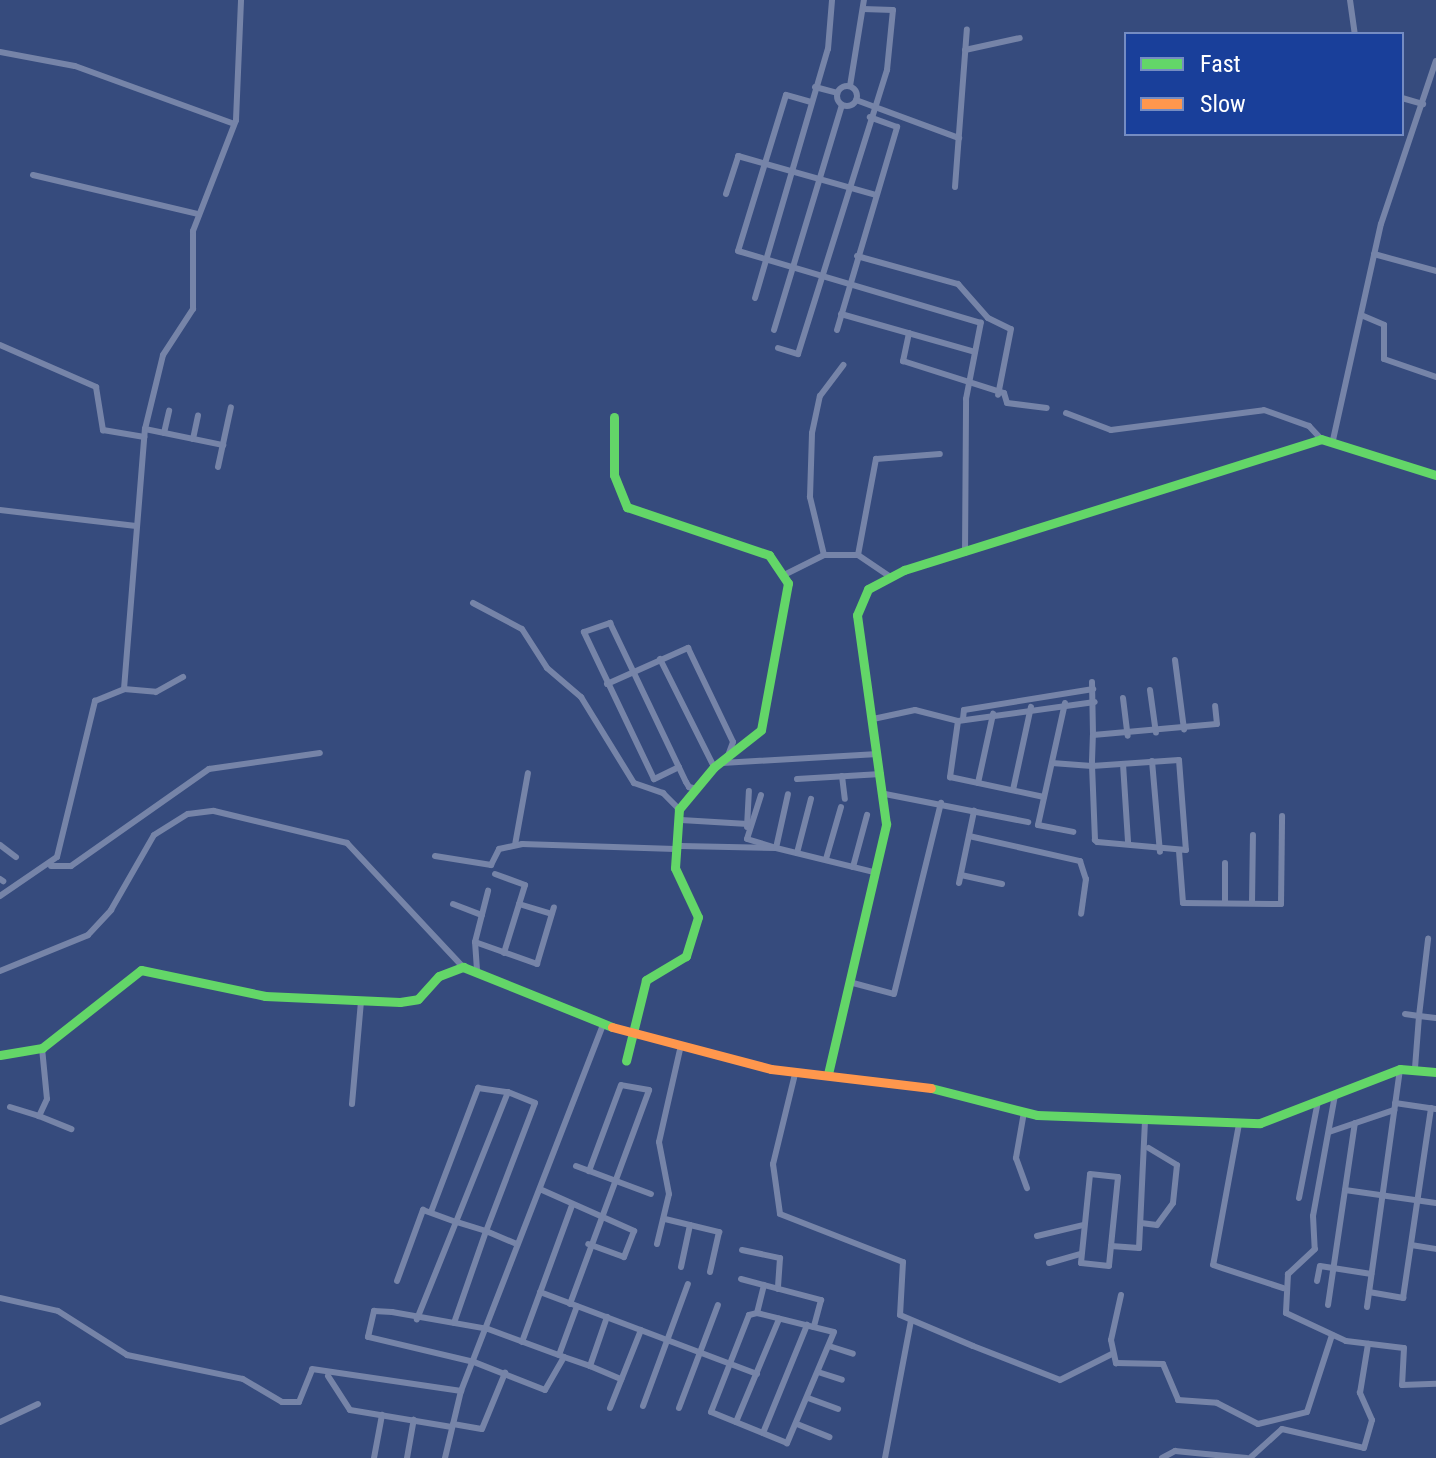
<!DOCTYPE html>
<style>
body{margin:0}
#map{position:relative;width:1436px;height:1458px;overflow:hidden;background:#364b7d;font-family:"Roboto Condensed",sans-serif}
div>[style]{position:absolute}
[style*='--x']{left:calc(var(--x)*1px);top:calc(var(--y)*1px);width:calc(var(--w)*1px);rotate:calc(var(--a)*1deg)}
.street>*{height:6px;margin:-3px;padding:0 3px;transform-origin:3px;border-radius:3px;background:#7684a8}
.street>.ring{margin:-3px;padding:0;box-sizing:content-box;background:none;border:6px solid #7684a8;border-radius:50%}
.fast>*{height:9px;margin:-4.5px;padding:0 4.5px;transform-origin:4.5px;border-radius:4.5px;background:#63d668}
.slow>*{height:9px;margin:-4.5px;padding:0 4.5px;transform-origin:4.5px;border-radius:4.5px;background:#ff974d}
span{translate:-50% -50%;white-space:nowrap;text-align:center;line-height:1.15;-webkit-text-stroke:7px #193f9a;paint-order:stroke}
.legend{position:absolute;left:1124px;top:32px;width:280px;height:104px;box-sizing:border-box;background:#193f9a;border:2px solid #758cc2;margin:0;padding:10px 14px;list-style:none;font-size:24px;color:#fff}
.legend li{display:flex;align-items:center;gap:16px;height:40px}
.legend b{width:40px;border:2px solid #758cc2}
</style>
<div id="map">
<div class="street">
<i style="--x:1350;--y:0;--w:34;--a:82"></i>
<i style="--x:965;--y:50;--w:56;--a:-12.3"></i>
<i style="--x:0;--y:52;--w:76;--a:10.6"></i>
<i style="--x:75;--y:66;--w:169;--a:20"></i>
<i class="ring" style="left:837px;top:86px;width:14px;height:14px"></i>
<i style="--x:850;--y:86;--w:87;--a:-80.8"></i>
<i style="--x:815;--y:87;--w:23;--a:15"></i>
<i style="--x:1402;--y:98;--w:22;--a:16"></i>
<i style="--x:856;--y:100;--w:110;--a:20.3"></i>
<i style="--x:811;--y:102;--w:26;--a:-164"></i>
<i style="--x:786;--y:95;--w:163;--a:107.1"></i>
<i style="--x:738;--y:251;--w:253;--a:16.5"></i>
<i style="--x:33;--y:175;--w:170;--a:13.3"></i>
<i style="--x:955;--y:187;--w:158;--a:-85.7"></i>
<i style="--x:726;--y:194;--w:40;--a:-72"></i>
<i style="--x:738;--y:156;--w:143;--a:15.8"></i>
<i style="--x:1374;--y:254;--w:64;--a:15.3"></i>
<i style="--x:857;--y:256;--w:105;--a:15.5"></i>
<i style="--x:958;--y:284;--w:45;--a:48.6"></i>
<i style="--x:988;--y:318;--w:25;--a:26"></i>
<i style="--x:1011;--y:329;--w:67;--a:101.1"></i>
<i style="--x:755;--y:298;--w:259;--a:-73.7"></i>
<i style="--x:828;--y:49;--w:49;--a:-85.3"></i>
<i style="--x:841;--y:314;--w:139;--a:15.8"></i>
<i style="--x:1361;--y:315;--w:25;--a:23"></i>
<i style="--x:1384;--y:325;--w:34;--a:90"></i>
<i style="--x:1384;--y:359;--w:55;--a:19.1"></i>
<i style="--x:774;--y:330;--w:235;--a:-73.2"></i>
<i style="--x:837;--y:330;--w:212;--a:-73.5"></i>
<i style="--x:897;--y:127;--w:29;--a:-160"></i>
<i style="--x:909;--y:333;--w:29;--a:102"></i>
<i style="--x:903;--y:361;--w:106;--a:17.6"></i>
<i style="--x:1004;--y:393;--w:10;--a:73"></i>
<i style="--x:1007;--y:403;--w:40;--a:7.1"></i>
<i style="--x:0;--y:345;--w:105;--a:23.6"></i>
<i style="--x:96;--y:387;--w:44;--a:80.8"></i>
<i style="--x:103;--y:430;--w:42;--a:9.7"></i>
<i style="--x:778;--y:348;--w:21;--a:17"></i>
<i style="--x:798;--y:354;--w:298;--a:-72.6"></i>
<i style="--x:887;--y:70;--w:60;--a:-84.3"></i>
<i style="--x:893;--y:10;--w:30;--a:-178"></i>
<i style="--x:1066;--y:413;--w:48;--a:20.7"></i>
<i style="--x:1111;--y:430;--w:154;--a:-7.4"></i>
<i style="--x:1264;--y:410;--w:48;--a:19.6"></i>
<i style="--x:1309;--y:426;--w:18;--a:47"></i>
<i style="--x:145;--y:429;--w:80;--a:11.6"></i>
<i style="--x:164;--y:433;--w:23;--a:-77"></i>
<i style="--x:193;--y:439;--w:24;--a:-78"></i>
<i style="--x:1333;--y:440;--w:221;--a:-77.5"></i>
<i style="--x:1381;--y:224;--w:172;--a:-71.4"></i>
<i style="--x:218;--y:467;--w:61;--a:-77.8"></i>
<i style="--x:0;--y:510;--w:137;--a:6.7"></i>
<i style="--x:965;--y:553;--w:154;--a:-89.6"></i>
<i style="--x:966;--y:399;--w:78;--a:-79"></i>
<i style="--x:824;--y:555;--w:60;--a:-103.6"></i>
<i style="--x:810;--y:497;--w:64;--a:-88.2"></i>
<i style="--x:812;--y:433;--w:38;--a:-78"></i>
<i style="--x:820;--y:396;--w:39;--a:-53"></i>
<i style="--x:858;--y:555;--w:98;--a:-79.4"></i>
<i style="--x:876;--y:459;--w:64;--a:-4.5"></i>
<i style="--x:786;--y:574;--w:42;--a:-26.6"></i>
<i style="--x:824;--y:555;--w:34;--a:0"></i>
<i style="--x:858;--y:555;--w:37;--a:34"></i>
<i style="--x:473;--y:603;--w:55;--a:28"></i>
<i style="--x:522;--y:629;--w:46;--a:57.3"></i>
<i style="--x:547;--y:668;--w:45;--a:40.5"></i>
<i style="--x:581;--y:697;--w:101;--a:58.4"></i>
<i style="--x:634;--y:783;--w:31;--a:19"></i>
<i style="--x:663;--y:793;--w:23;--a:45"></i>
<i style="--x:660;--y:659;--w:121;--a:63.4"></i>
<i style="--x:1175;--y:660;--w:70;--a:82.6"></i>
<i style="--x:1092;--y:682;--w:53;--a:88.9"></i>
<i style="--x:1093;--y:735;--w:124;--a:-5.1"></i>
<i style="--x:1217;--y:724;--w:18;--a:-96"></i>
<i style="--x:607;--y:684;--w:89;--a:-24"></i>
<i style="--x:688;--y:648;--w:104;--a:64.4"></i>
<i style="--x:733;--y:742;--w:15;--a:110"></i>
<i style="--x:124;--y:689;--w:261;--a:-85.4"></i>
<i style="--x:145;--y:429;--w:76;--a:-76.3"></i>
<i style="--x:163;--y:355;--w:55;--a:-56.9"></i>
<i style="--x:193;--y:309;--w:78;--a:-90"></i>
<i style="--x:193;--y:231;--w:119;--a:-68.8"></i>
<i style="--x:236;--y:120;--w:120;--a:-87.6"></i>
<i style="--x:1150;--y:690;--w:43;--a:82.1"></i>
<i style="--x:1123;--y:698;--w:38;--a:83"></i>
<i style="--x:1065;--y:703;--w:125;--a:102.5"></i>
<i style="--x:1038;--y:825;--w:36;--a:11"></i>
<i style="--x:873;--y:719;--w:43;--a:-12.1"></i>
<i style="--x:915;--y:710;--w:44;--a:14.3"></i>
<i style="--x:958;--y:721;--w:138;--a:-7.9"></i>
<i style="--x:963;--y:719;--w:9;--a:-84"></i>
<i style="--x:964;--y:710;--w:131;--a:-9.2"></i>
<i style="--x:958;--y:721;--w:57;--a:98.1"></i>
<i style="--x:950;--y:777;--w:96;--a:12"></i>
<i style="--x:1152;--y:761;--w:91;--a:85"></i>
<i style="--x:722;--y:763;--w:156;--a:-3.3"></i>
<i style="--x:1052;--y:763;--w:40;--a:4.3"></i>
<i style="--x:1092;--y:766;--w:87;--a:-3.9"></i>
<i style="--x:1179;--y:760;--w:90;--a:85.6"></i>
<i style="--x:1186;--y:850;--w:89;--a:-174.9"></i>
<i style="--x:1097;--y:842;--w:3;--a:-135"></i>
<i style="--x:1095;--y:840;--w:74;--a:-92.3"></i>
<i style="--x:1092;--y:766;--w:5;--a:-90"></i>
<i style="--x:1092;--y:761;--w:26;--a:-88"></i>
<i style="--x:1123;--y:764;--w:78;--a:86.3"></i>
<i style="--x:679;--y:767;--w:28;--a:154"></i>
<i style="--x:654;--y:779;--w:163;--a:-115.5"></i>
<i style="--x:584;--y:632;--w:28;--a:-19"></i>
<i style="--x:610;--y:623;--w:53;--a:64.4"></i>
<i style="--x:633;--y:671;--w:123;--a:64.5"></i>
<i style="--x:686;--y:782;--w:6;--a:59"></i>
<i style="--x:689;--y:787;--w:8;--a:14"></i>
<i style="--x:842;--y:776;--w:23;--a:83"></i>
<i style="--x:797;--y:779;--w:84;--a:-3.4"></i>
<i style="--x:978;--y:783;--w:71;--a:-77.7"></i>
<i style="--x:1013;--y:790;--w:85;--a:-77.8"></i>
<i style="--x:885;--y:794;--w:146;--a:11.1"></i>
<i style="--x:761;--y:795;--w:46;--a:107.7"></i>
<i style="--x:747;--y:839;--w:30;--a:17"></i>
<i style="--x:776;--y:848;--w:55;--a:-77.5"></i>
<i style="--x:681;--y:820;--w:67;--a:3.4"></i>
<i style="--x:747;--y:827;--w:36;--a:-87"></i>
<i style="--x:969;--y:836;--w:114;--a:12.7"></i>
<i style="--x:1080;--y:861;--w:19;--a:72"></i>
<i style="--x:1086;--y:879;--w:35;--a:98"></i>
<i style="--x:0;--y:845;--w:20;--a:37"></i>
<i style="--x:515;--y:845;--w:73;--a:-79.8"></i>
<i style="--x:681;--y:846;--w:95;--a:1.2"></i>
<i style="--x:776;--y:848;--w:101;--a:13.8"></i>
<i style="--x:1179;--y:851;--w:52;--a:85.6"></i>
<i style="--x:1183;--y:903;--w:98;--a:0.6"></i>
<i style="--x:1281;--y:904;--w:88;--a:-89.3"></i>
<i style="--x:797;--y:853;--w:56;--a:-75.5"></i>
<i style="--x:435;--y:856;--w:57;--a:9.1"></i>
<i style="--x:491;--y:865;--w:18;--a:-63"></i>
<i style="--x:499;--y:849;--w:24;--a:-12"></i>
<i style="--x:522;--y:844;--w:153;--a:1.9"></i>
<i style="--x:826;--y:859;--w:54;--a:-73.9"></i>
<i style="--x:1225;--y:863;--w:40;--a:90"></i>
<i style="--x:51;--y:866;--w:20;--a:0"></i>
<i style="--x:71;--y:866;--w:169;--a:-35.1"></i>
<i style="--x:209;--y:769;--w:112;--a:-8.2"></i>
<i style="--x:853;--y:867;--w:54;--a:-74.9"></i>
<i style="--x:495;--y:874;--w:32;--a:20"></i>
<i style="--x:525;--y:885;--w:71;--a:107.2"></i>
<i style="--x:961;--y:875;--w:42;--a:12.4"></i>
<i style="--x:0;--y:879;--w:4;--a:34"></i>
<i style="--x:959;--y:883;--w:74;--a:-78.2"></i>
<i style="--x:0;--y:896;--w:69;--a:-34.4"></i>
<i style="--x:57;--y:857;--w:161;--a:-76.3"></i>
<i style="--x:95;--y:701;--w:31;--a:-22"></i>
<i style="--x:124;--y:689;--w:32;--a:5"></i>
<i style="--x:156;--y:692;--w:31;--a:-29"></i>
<i style="--x:1252;--y:903;--w:68;--a:-89.2"></i>
<i style="--x:453;--y:904;--w:31;--a:21"></i>
<i style="--x:519;--y:904;--w:34;--a:17"></i>
<i style="--x:475;--y:942;--w:66;--a:19.5"></i>
<i style="--x:537;--y:964;--w:59;--a:-73.4"></i>
<i style="--x:477;--y:970;--w:28;--a:-94"></i>
<i style="--x:475;--y:942;--w:53;--a:-75.7"></i>
<i style="--x:0;--y:971;--w:95;--a:-22.2"></i>
<i style="--x:88;--y:935;--w:34;--a:-47"></i>
<i style="--x:111;--y:910;--w:86;--a:-60.2"></i>
<i style="--x:154;--y:835;--w:40;--a:-32"></i>
<i style="--x:188;--y:814;--w:26;--a:-7"></i>
<i style="--x:214;--y:811;--w:137;--a:13.5"></i>
<i style="--x:347;--y:843;--w:170;--a:46.9"></i>
<i style="--x:853;--y:983;--w:42;--a:15"></i>
<i style="--x:894;--y:994;--w:197;--a:-76.2"></i>
<i style="--x:1405;--y:1014;--w:14;--a:8"></i>
<i style="--x:1419;--y:1016;--w:78;--a:-83.3"></i>
<i style="--x:42;--y:1048;--w:51;--a:84.4"></i>
<i style="--x:47;--y:1099;--w:19;--a:115"></i>
<i style="--x:39;--y:1116;--w:35;--a:22"></i>
<i style="--x:1415;--y:1068;--w:52;--a:-85.6"></i>
<i style="--x:1419;--y:1016;--w:17;--a:7"></i>
<i style="--x:795;--y:1074;--w:93;--a:103.7"></i>
<i style="--x:773;--y:1164;--w:50;--a:82"></i>
<i style="--x:780;--y:1214;--w:132;--a:21.3"></i>
<i style="--x:903;--y:1262;--w:53;--a:93.2"></i>
<i style="--x:900;--y:1315;--w:79;--a:23"></i>
<i style="--x:973;--y:1346;--w:93;--a:21.3"></i>
<i style="--x:1060;--y:1380;--w:58;--a:-26.6"></i>
<i style="--x:508;--y:1092;--w:29;--a:22"></i>
<i style="--x:535;--y:1103;--w:137;--a:110.9"></i>
<i style="--x:486;--y:1231;--w:31;--a:-163"></i>
<i style="--x:456;--y:1222;--w:140;--a:-68.2"></i>
<i style="--x:1335;--y:1095;--w:123;--a:100.3"></i>
<i style="--x:1313;--y:1216;--w:33;--a:87"></i>
<i style="--x:1315;--y:1249;--w:37;--a:137"></i>
<i style="--x:1288;--y:1274;--w:39;--a:93"></i>
<i style="--x:1286;--y:1313;--w:66;--a:25"></i>
<i style="--x:1346;--y:1341;--w:58;--a:6.9"></i>
<i style="--x:1404;--y:1348;--w:37;--a:93"></i>
<i style="--x:1402;--y:1385;--w:34;--a:-2"></i>
<i style="--x:1395;--y:1103;--w:41;--a:8.3"></i>
<i style="--x:352;--y:1104;--w:103;--a:-85"></i>
<i style="--x:10;--y:1107;--w:30;--a:17"></i>
<i style="--x:1024;--y:1112;--w:47;--a:99.9"></i>
<i style="--x:1016;--y:1158;--w:32;--a:70"></i>
<i style="--x:1239;--y:1124;--w:143;--a:100.4"></i>
<i style="--x:1213;--y:1265;--w:74;--a:18.2"></i>
<i style="--x:1329;--y:1132;--w:69;--a:-18.7"></i>
<i style="--x:576;--y:1166;--w:80;--a:20.5"></i>
<i style="--x:1090;--y:1174;--w:28;--a:6"></i>
<i style="--x:1118;--y:1177;--w:89;--a:95.8"></i>
<i style="--x:1109;--y:1266;--w:28;--a:-174"></i>
<i style="--x:1081;--y:1263;--w:89;--a:-84.2"></i>
<i style="--x:542;--y:1190;--w:101;--a:24"></i>
<i style="--x:634;--y:1231;--w:28;--a:111"></i>
<i style="--x:624;--y:1257;--w:38;--a:-160"></i>
<i style="--x:1345;--y:1190;--w:92;--a:8.1"></i>
<i style="--x:1299;--y:1198;--w:99;--a:-78.9"></i>
<i style="--x:431;--y:1212;--w:133;--a:-69.2"></i>
<i style="--x:478;--y:1088;--w:30;--a:8"></i>
<i style="--x:665;--y:1219;--w:56;--a:13.5"></i>
<i style="--x:719;--y:1232;--w:41;--a:102.7"></i>
<i style="--x:1141;--y:1223;--w:16;--a:7"></i>
<i style="--x:1157;--y:1225;--w:27;--a:-54"></i>
<i style="--x:1173;--y:1203;--w:38;--a:-84"></i>
<i style="--x:1177;--y:1165;--w:33;--a:-149"></i>
<i style="--x:1037;--y:1236;--w:47;--a:-13.4"></i>
<i style="--x:657;--y:1244;--w:51;--a:-76.5"></i>
<i style="--x:669;--y:1194;--w:53;--a:-100.9"></i>
<i style="--x:659;--y:1142;--w:99;--a:-77.2"></i>
<i style="--x:1411;--y:1245;--w:25;--a:9"></i>
<i style="--x:1111;--y:1246;--w:28;--a:4"></i>
<i style="--x:1139;--y:1248;--w:127;--a:-87.3"></i>
<i style="--x:742;--y:1250;--w:39;--a:12"></i>
<i style="--x:780;--y:1258;--w:31;--a:94"></i>
<i style="--x:1049;--y:1263;--w:33;--a:-16"></i>
<i style="--x:681;--y:1267;--w:43;--a:-77.9"></i>
<i style="--x:741;--y:1279;--w:83;--a:14.7"></i>
<i style="--x:821;--y:1300;--w:28;--a:105"></i>
<i style="--x:397;--y:1281;--w:76;--a:-69.9"></i>
<i style="--x:423;--y:1210;--w:35;--a:20"></i>
<i style="--x:456;--y:1222;--w:105;--a:111.9"></i>
<i style="--x:1317;--y:1281;--w:15;--a:-79"></i>
<i style="--x:1320;--y:1266;--w:52;--a:8.9"></i>
<i style="--x:540;--y:1292;--w:232;--a:20.7"></i>
<i style="--x:1369;--y:1292;--w:35;--a:10"></i>
<i style="--x:1403;--y:1298;--w:192;--a:-81.6"></i>
<i style="--x:1121;--y:1295;--w:46;--a:102.5"></i>
<i style="--x:1111;--y:1340;--w:24;--a:78"></i>
<i style="--x:1116;--y:1363;--w:47;--a:1.2"></i>
<i style="--x:1163;--y:1364;--w:39;--a:67"></i>
<i style="--x:1178;--y:1400;--w:39;--a:4"></i>
<i style="--x:1217;--y:1403;--w:46;--a:27.1"></i>
<i style="--x:1258;--y:1424;--w:50;--a:-13.8"></i>
<i style="--x:1307;--y:1412;--w:81;--a:-72"></i>
<i style="--x:0;--y:1298;--w:59;--a:12.6"></i>
<i style="--x:58;--y:1311;--w:82;--a:32.5"></i>
<i style="--x:127;--y:1355;--w:118;--a:11.7"></i>
<i style="--x:243;--y:1379;--w:45;--a:30.5"></i>
<i style="--x:282;--y:1402;--w:17;--a:0"></i>
<i style="--x:299;--y:1402;--w:35;--a:-68"></i>
<i style="--x:312;--y:1369;--w:151;--a:8.4"></i>
<i style="--x:570;--y:1304;--w:228;--a:-69.7"></i>
<i style="--x:649;--y:1090;--w:28;--a:-170"></i>
<i style="--x:621;--y:1085;--w:92;--a:110.4"></i>
<i style="--x:1328;--y:1305;--w:184;--a:-81.6"></i>
<i style="--x:1367;--y:1307;--w:240;--a:-82.1"></i>
<i style="--x:757;--y:1313;--w:79;--a:13.9"></i>
<i style="--x:834;--y:1332;--w:121;--a:112.9"></i>
<i style="--x:787;--y:1443;--w:82;--a:-157.8"></i>
<i style="--x:711;--y:1412;--w:104;--a:-68.6"></i>
<i style="--x:749;--y:1315;--w:8;--a:-14"></i>
<i style="--x:757;--y:1313;--w:29;--a:-76"></i>
<i style="--x:454;--y:1323;--w:97;--a:-70.8"></i>
<i style="--x:486;--y:1231;--w:34;--a:23"></i>
<i style="--x:522;--y:1342;--w:146;--a:-69.9"></i>
<i style="--x:829;--y:1346;--w:25;--a:18"></i>
<i style="--x:559;--y:1355;--w:52;--a:-69.8"></i>
<i style="--x:564;--y:1357;--w:38;--a:120"></i>
<i style="--x:545;--y:1390;--w:76;--a:-158.5"></i>
<i style="--x:474;--y:1362;--w:109;--a:-166.7"></i>
<i style="--x:368;--y:1337;--w:27;--a:-77"></i>
<i style="--x:374;--y:1311;--w:18;--a:3"></i>
<i style="--x:392;--y:1312;--w:97;--a:10"></i>
<i style="--x:488;--y:1329;--w:81;--a:20.2"></i>
<i style="--x:564;--y:1357;--w:28;--a:19"></i>
<i style="--x:590;--y:1366;--w:34;--a:23"></i>
<i style="--x:590;--y:1366;--w:52;--a:-70.9"></i>
<i style="--x:818;--y:1372;--w:25;--a:18"></i>
<i style="--x:328;--y:1376;--w:40;--a:57.1"></i>
<i style="--x:350;--y:1410;--w:103;--a:9.5"></i>
<i style="--x:808;--y:1398;--w:32;--a:20"></i>
<i style="--x:643;--y:1406;--w:130;--a:-69.8"></i>
<i style="--x:610;--y:1408;--w:84;--a:-68.3"></i>
<i style="--x:679;--y:1408;--w:110;--a:-69.3"></i>
<i style="--x:0;--y:1422;--w:42;--a:-25.3"></i>
<i style="--x:736;--y:1422;--w:112;--a:-67.3"></i>
<i style="--x:453;--y:1424;--w:29;--a:10"></i>
<i style="--x:482;--y:1429;--w:61;--a:-67.7"></i>
<i style="--x:797;--y:1424;--w:35;--a:22"></i>
<i style="--x:763;--y:1433;--w:117;--a:-67.8"></i>
<i style="--x:374;--y:1458;--w:44;--a:-79.5"></i>
<i style="--x:407;--y:1458;--w:39;--a:-80"></i>
<i style="--x:445;--y:1458;--w:69;--a:-76.6"></i>
<i style="--x:461;--y:1391;--w:394;--a:-68.8"></i>
<i style="--x:885;--y:1458;--w:140;--a:-79.3"></i>
<i style="--x:1162;--y:1458;--w:15;--a:-28"></i>
<i style="--x:1175;--y:1451;--w:72;--a:5.6"></i>
<i style="--x:1250;--y:1458;--w:43;--a:-42.2"></i>
<i style="--x:1282;--y:1429;--w:84;--a:13"></i>
<i style="--x:1364;--y:1448;--w:29;--a:-74"></i>
<i style="--x:1372;--y:1420;--w:30;--a:-114"></i>
<i style="--x:1360;--y:1393;--w:50;--a:-80.7"></i>
</div>
<div class="fast">
<i style="--x:614;--y:417;--w:58;--a:90"></i>
<i style="--x:614;--y:475;--w:35;--a:68"></i>
<i style="--x:627;--y:507;--w:150;--a:18.7"></i>
<i style="--x:769;--y:555;--w:34;--a:56"></i>
<i style="--x:788;--y:583;--w:149;--a:100.4"></i>
<i style="--x:761;--y:730;--w:60;--a:141.8"></i>
<i style="--x:714;--y:767;--w:55;--a:129.8"></i>
<i style="--x:679;--y:809;--w:59;--a:93.9"></i>
<i style="--x:675;--y:868;--w:54;--a:64.9"></i>
<i style="--x:698;--y:917;--w:41;--a:107.1"></i>
<i style="--x:686;--y:956;--w:47;--a:149"></i>
<i style="--x:646;--y:980;--w:83;--a:103.9"></i>
<i style="--x:0;--y:1055;--w:43;--a:-9.5"></i>
<i style="--x:42;--y:1048;--w:126;--a:-38.2"></i>
<i style="--x:141;--y:970;--w:127;--a:11.8"></i>
<i style="--x:265;--y:996;--w:135;--a:2.5"></i>
<i style="--x:400;--y:1002;--w:18;--a:-9"></i>
<i style="--x:418;--y:999;--w:31;--a:-48"></i>
<i style="--x:439;--y:976;--w:26;--a:-21"></i>
<i style="--x:463;--y:967;--w:161;--a:21.9"></i>
<i style="--x:828;--y:1074;--w:257;--a:-76.9"></i>
<i style="--x:886;--y:824;--w:211;--a:-97.9"></i>
<i style="--x:857;--y:615;--w:28;--a:-67"></i>
<i style="--x:868;--y:589;--w:41;--a:-27.8"></i>
<i style="--x:904;--y:570;--w:437;--a:-17.4"></i>
<i style="--x:1321;--y:439;--w:121;--a:17.4"></i>
<i style="--x:931;--y:1088;--w:109;--a:14.3"></i>
<i style="--x:1037;--y:1115;--w:223;--a:2.1"></i>
<i style="--x:1260;--y:1123;--w:150;--a:-21.1"></i>
<i style="--x:1400;--y:1069;--w:36;--a:5"></i>
</div>
<div class="slow">
<i style="--x:612;--y:1027;--w:164;--a:14.8"></i>
<i style="--x:771;--y:1069;--w:161;--a:6.8"></i>
</div>
<ul class="legend">
<li><b style="height:10px;background:#63d668"></b>Fast</li>
<li><b style="height:10px;background:#ff974d"></b>Slow</li>
</ul>
</div>
